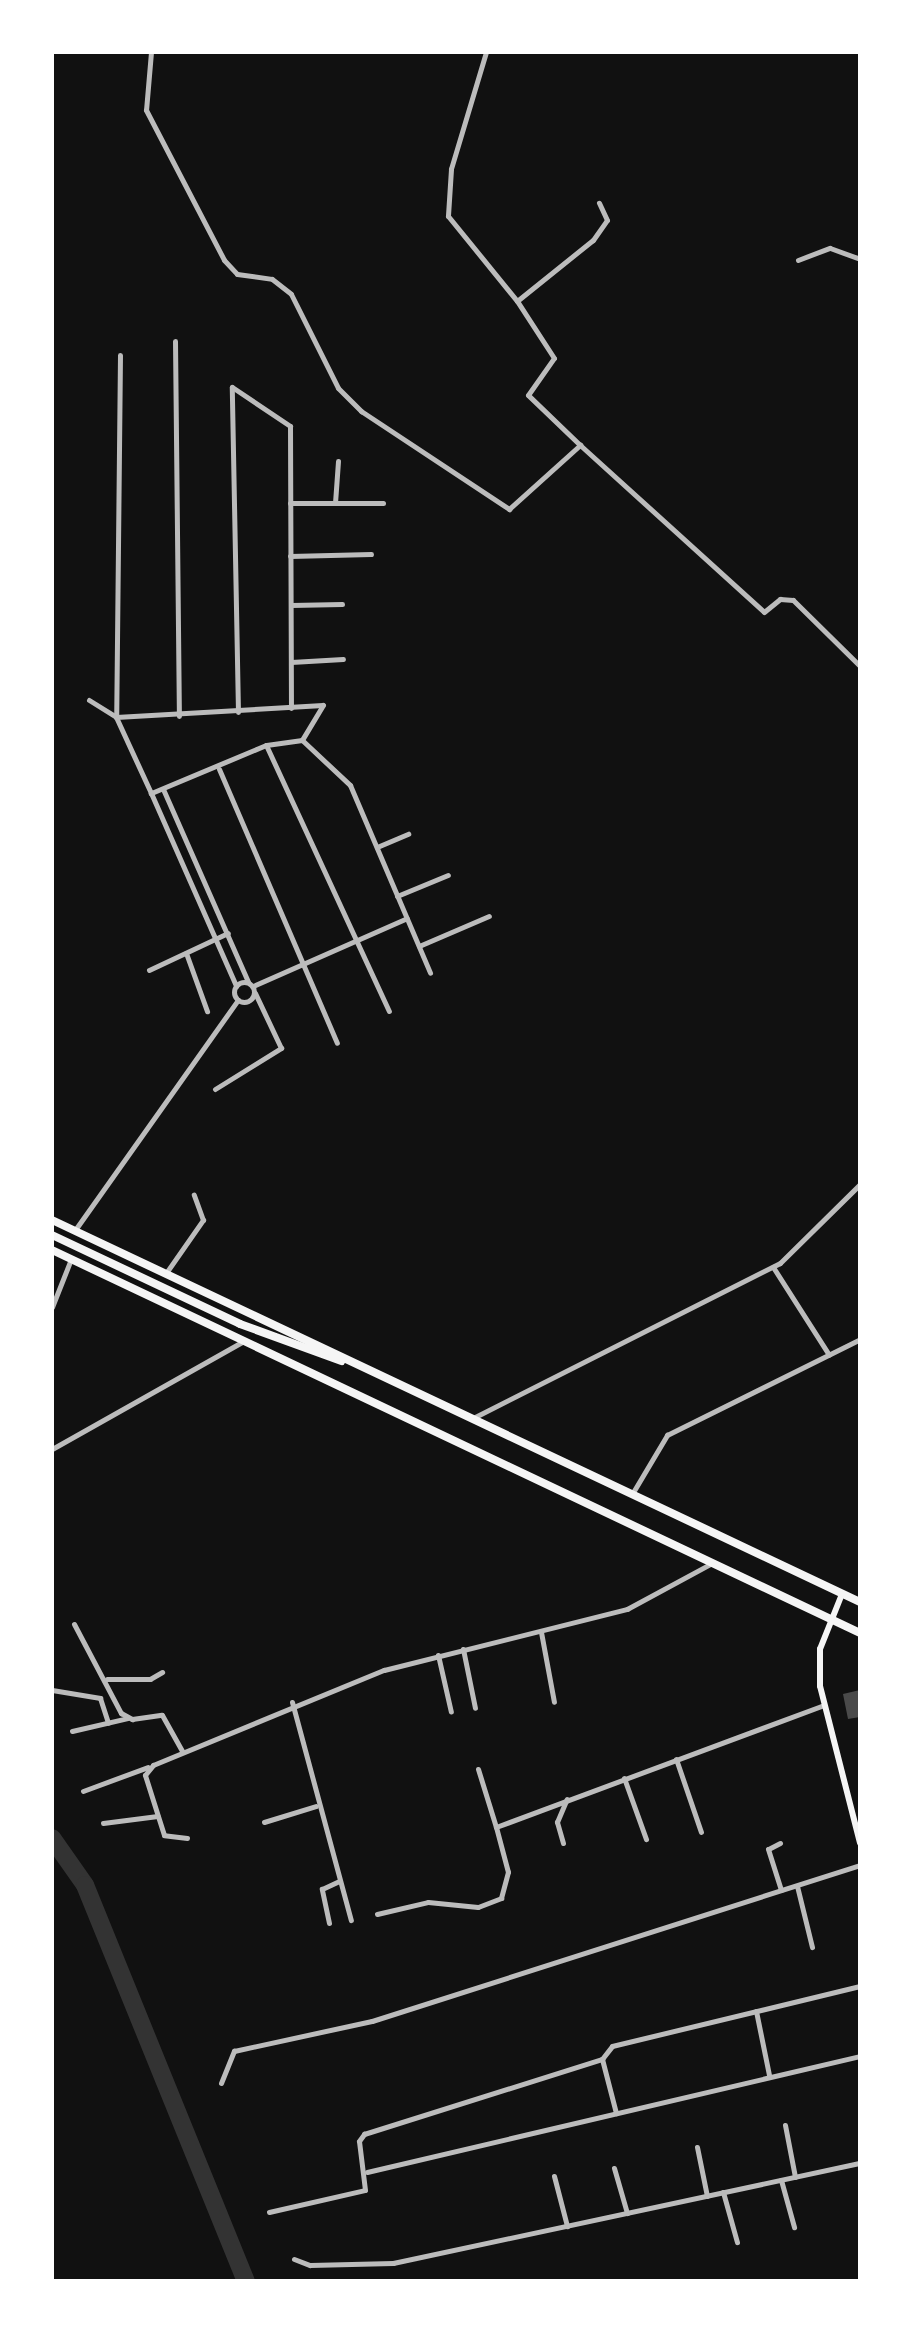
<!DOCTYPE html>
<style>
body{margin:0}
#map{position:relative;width:912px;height:2333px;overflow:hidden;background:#111;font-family:"Source Sans 3",sans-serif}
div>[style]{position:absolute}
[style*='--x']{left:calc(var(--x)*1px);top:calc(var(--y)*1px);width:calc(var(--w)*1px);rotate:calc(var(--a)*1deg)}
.river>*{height:18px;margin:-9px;padding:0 9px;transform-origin:9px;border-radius:9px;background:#333}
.building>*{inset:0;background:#4a4a4a}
.minor>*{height:5px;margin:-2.5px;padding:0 2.5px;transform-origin:2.5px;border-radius:2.5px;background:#bcbcbc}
.minor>.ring{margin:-2.5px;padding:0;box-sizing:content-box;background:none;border:5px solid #bcbcbc;border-radius:50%}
.secondary>*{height:6px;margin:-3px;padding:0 3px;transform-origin:3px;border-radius:3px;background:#f5f5f5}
.trunk>*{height:8px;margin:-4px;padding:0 4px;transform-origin:4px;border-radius:4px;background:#f5f5f5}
span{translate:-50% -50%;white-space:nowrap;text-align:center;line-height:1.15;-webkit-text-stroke:6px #fff;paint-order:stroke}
.frame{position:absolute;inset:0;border:54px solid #fff;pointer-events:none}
</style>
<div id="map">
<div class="river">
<i style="--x:52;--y:1838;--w:57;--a:54.9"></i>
<i style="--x:85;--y:1885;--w:427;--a:67.9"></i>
</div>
<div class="building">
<i style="clip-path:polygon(860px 1690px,860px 1717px,848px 1719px,843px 1694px)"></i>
</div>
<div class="minor">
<i style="--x:151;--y:52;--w:58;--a:94.9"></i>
<i style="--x:146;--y:110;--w:169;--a:62.5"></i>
<i style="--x:224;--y:260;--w:19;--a:47"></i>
<i style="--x:237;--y:274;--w:35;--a:8"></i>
<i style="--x:272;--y:279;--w:24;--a:38"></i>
<i style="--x:291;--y:294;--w:105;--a:63.4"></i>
<i style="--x:338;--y:388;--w:33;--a:45"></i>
<i style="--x:361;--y:411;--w:178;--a:33.5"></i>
<i style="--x:509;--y:509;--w:96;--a:-42"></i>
<i style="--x:580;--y:445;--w:248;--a:42.2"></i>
<i style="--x:764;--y:612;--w:21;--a:-39"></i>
<i style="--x:780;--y:599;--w:13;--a:4"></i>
<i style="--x:793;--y:600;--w:94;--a:44.6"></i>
<i style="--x:486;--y:52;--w:122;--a:106.7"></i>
<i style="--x:451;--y:169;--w:47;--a:93.7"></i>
<i style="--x:448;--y:216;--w:109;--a:50.9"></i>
<i style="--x:798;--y:260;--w:34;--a:-21"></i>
<i style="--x:830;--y:248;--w:32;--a:20"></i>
<i style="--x:175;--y:341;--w:375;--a:89.4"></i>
<i style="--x:120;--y:355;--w:362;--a:90.6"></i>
<i style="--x:116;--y:717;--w:84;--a:65.3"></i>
<i style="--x:580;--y:445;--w:72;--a:-136.1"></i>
<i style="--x:528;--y:395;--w:45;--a:-54.9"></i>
<i style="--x:554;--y:358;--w:68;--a:-123"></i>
<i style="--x:517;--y:301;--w:97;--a:-38.8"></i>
<i style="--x:593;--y:240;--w:24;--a:-55"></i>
<i style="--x:607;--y:220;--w:19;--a:-115"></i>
<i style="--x:290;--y:503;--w:93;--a:0"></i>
<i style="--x:335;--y:503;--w:42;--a:-85.9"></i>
<i style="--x:290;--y:556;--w:81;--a:-1.4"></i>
<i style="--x:291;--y:605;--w:51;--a:-1.1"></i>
<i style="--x:291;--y:662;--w:52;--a:-3.3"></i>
<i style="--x:89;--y:700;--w:32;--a:32"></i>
<i style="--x:116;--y:717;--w:207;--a:-3.3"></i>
<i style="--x:323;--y:705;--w:41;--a:121"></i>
<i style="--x:302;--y:740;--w:36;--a:172"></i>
<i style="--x:266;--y:745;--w:125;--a:157.3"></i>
<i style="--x:151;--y:793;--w:211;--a:66.2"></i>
<i style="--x:238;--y:712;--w:325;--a:-91.1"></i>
<i style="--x:232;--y:387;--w:70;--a:33.9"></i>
<i style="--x:290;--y:426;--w:282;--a:89.8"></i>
<i style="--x:302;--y:740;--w:66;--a:43.2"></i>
<i style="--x:350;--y:785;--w:204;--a:66.9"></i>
<i style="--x:266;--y:745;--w:293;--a:65.2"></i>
<i style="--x:219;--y:769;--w:298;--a:66.7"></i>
<i style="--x:163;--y:789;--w:211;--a:66.2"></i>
<i style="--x:377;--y:847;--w:34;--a:-23"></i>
<i style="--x:397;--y:896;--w:55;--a:-22.4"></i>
<i style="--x:419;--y:946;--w:76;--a:-23.2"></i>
<i style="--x:186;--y:953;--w:62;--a:70.1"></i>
<i style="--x:149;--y:970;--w:87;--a:-25.1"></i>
<i class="ring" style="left:234px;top:982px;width:15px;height:15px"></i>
<i style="--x:253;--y:986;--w:168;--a:-23.8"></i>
<i style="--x:215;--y:1089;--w:78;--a:-31.8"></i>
<i style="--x:281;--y:1048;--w:61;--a:-115.3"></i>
<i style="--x:75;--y:1230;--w:282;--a:-54.7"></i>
<i style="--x:773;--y:1267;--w:104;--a:57.5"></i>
<i style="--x:166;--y:1273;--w:65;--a:-55.1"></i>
<i style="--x:203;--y:1220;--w:27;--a:-110"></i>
<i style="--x:52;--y:1307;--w:52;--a:-68.4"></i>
<i style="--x:473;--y:1418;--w:344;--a:-26.8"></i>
<i style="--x:780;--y:1263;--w:112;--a:-44.6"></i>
<i style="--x:52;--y:1449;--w:218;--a:-29.4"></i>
<i style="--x:632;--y:1494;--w:69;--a:-59.3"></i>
<i style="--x:667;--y:1435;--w:216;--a:-26.4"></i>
<i style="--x:74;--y:1624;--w:101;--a:62.2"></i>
<i style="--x:121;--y:1713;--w:13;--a:29"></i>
<i style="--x:132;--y:1719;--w:30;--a:-8"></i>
<i style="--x:162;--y:1715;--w:41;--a:60.9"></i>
<i style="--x:541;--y:1632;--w:71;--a:79.5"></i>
<i style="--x:463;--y:1649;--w:60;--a:78.5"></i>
<i style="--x:438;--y:1655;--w:58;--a:77.2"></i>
<i style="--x:107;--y:1679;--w:43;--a:0"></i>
<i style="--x:150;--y:1679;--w:14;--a:-30"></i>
<i style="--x:52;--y:1690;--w:49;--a:9.5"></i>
<i style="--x:100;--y:1698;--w:26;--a:72"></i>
<i style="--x:292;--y:1702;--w:226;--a:74.9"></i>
<i style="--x:72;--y:1731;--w:57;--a:-13.1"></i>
<i style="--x:676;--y:1759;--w:77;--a:71.1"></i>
<i style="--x:478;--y:1769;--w:61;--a:72.8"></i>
<i style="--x:624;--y:1778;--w:65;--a:70.2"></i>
<i style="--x:83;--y:1791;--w:69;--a:-20.3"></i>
<i style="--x:264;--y:1822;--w:54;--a:-17.1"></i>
<i style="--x:103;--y:1823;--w:55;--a:-7.3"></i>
<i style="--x:187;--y:1838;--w:23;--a:-173"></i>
<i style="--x:164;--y:1835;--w:63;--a:-107.6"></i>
<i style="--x:145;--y:1775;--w:13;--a:-51"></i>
<i style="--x:153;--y:1765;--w:250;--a:-22.4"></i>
<i style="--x:384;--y:1670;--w:251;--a:-14.1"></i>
<i style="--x:627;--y:1609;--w:97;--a:-28.4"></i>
<i style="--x:563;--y:1843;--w:22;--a:-106"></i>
<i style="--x:557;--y:1822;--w:25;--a:-67"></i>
<i style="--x:780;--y:1843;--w:13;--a:153"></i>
<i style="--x:768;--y:1849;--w:43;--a:72.4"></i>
<i style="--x:797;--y:1886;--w:63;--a:76.2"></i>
<i style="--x:377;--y:1914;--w:52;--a:-13.2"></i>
<i style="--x:428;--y:1902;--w:50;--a:5.7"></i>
<i style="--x:478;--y:1907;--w:25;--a:-21"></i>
<i style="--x:501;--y:1898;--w:27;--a:-75"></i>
<i style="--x:508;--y:1872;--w:47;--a:-104.9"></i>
<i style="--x:496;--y:1827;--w:350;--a:-20.4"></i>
<i style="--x:329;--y:1923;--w:35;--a:-102"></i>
<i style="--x:322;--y:1889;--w:19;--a:-25"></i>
<i style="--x:756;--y:2011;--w:65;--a:78.5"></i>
<i style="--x:602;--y:2059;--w:56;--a:75.5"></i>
<i style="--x:221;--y:2083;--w:35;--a:-68"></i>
<i style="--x:234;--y:2051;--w:141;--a:-12.3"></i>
<i style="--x:372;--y:2021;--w:512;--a:-17.73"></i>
<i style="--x:785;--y:2125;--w:53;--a:79.1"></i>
<i style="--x:697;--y:2147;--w:50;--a:78.5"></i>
<i style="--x:614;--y:2168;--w:47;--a:73.9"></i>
<i style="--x:367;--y:2172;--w:506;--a:-13.24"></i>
<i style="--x:554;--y:2176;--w:52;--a:75.4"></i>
<i style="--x:781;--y:2180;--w:49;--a:74.5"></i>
<i style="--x:723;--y:2192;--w:52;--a:74.4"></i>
<i style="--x:269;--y:2212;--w:98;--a:-12.9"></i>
<i style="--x:365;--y:2190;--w:49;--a:-97"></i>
<i style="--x:359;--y:2141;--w:9;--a:-54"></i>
<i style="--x:364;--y:2134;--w:250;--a:-17.5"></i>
<i style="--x:602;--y:2059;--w:16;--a:-52"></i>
<i style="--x:612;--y:2046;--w:255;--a:-13.6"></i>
<i style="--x:294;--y:2259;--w:17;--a:21"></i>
<i style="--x:310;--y:2265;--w:83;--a:-1.4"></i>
<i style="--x:393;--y:2263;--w:478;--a:-12.1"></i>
</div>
<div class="secondary">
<i style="--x:842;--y:1594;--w:59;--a:111.8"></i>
<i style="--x:820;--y:1649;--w:37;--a:90"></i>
<i style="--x:820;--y:1686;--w:162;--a:75.7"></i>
</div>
<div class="trunk">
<i style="--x:52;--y:1220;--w:894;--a:25.3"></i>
<i style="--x:52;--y:1235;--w:208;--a:25.3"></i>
<i style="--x:240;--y:1324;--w:108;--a:20.1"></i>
<i style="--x:52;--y:1250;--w:894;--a:25.36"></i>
</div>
<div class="frame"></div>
</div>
